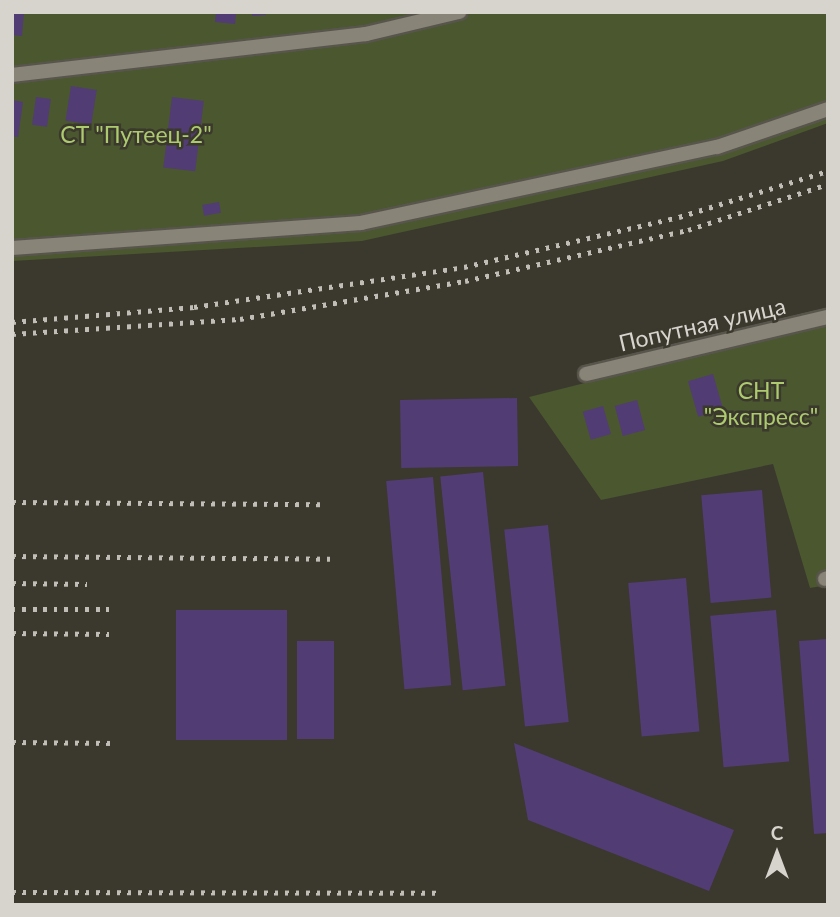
<!DOCTYPE html>
<meta charset="utf-8">
<style>
body{margin:0}
#map{position:relative;width:840px;height:917px;overflow:hidden;background:#3b382d;font-family:Lato,sans-serif}
div>[style]{position:absolute}
[style*='--x']{left:calc(var(--x)*1px);top:calc(var(--y)*1px);width:calc(var(--w)*1px);rotate:calc(var(--a)*1deg)}
.green>*{inset:0;background:#4a572f}
.building>*{inset:0;background:#513c74;transform-origin:0 0}
.roads{filter:drop-shadow(2px 0 #58554c) drop-shadow(-2px 0 #58554c) drop-shadow(0 2px #58554c) drop-shadow(0 -2px #58554c)}
.lane>*{height:14px;margin:-7px;padding:0 7px;transform-origin:7px;border-radius:7px;background:#888477}
.street>*{height:14px;margin:-7px;padding:0 7px;transform-origin:7px;border-radius:7px;background:#888477}
.rail>*{height:5px;margin-top:-2.5px;transform-origin:0;background:repeating-linear-gradient(90deg,#c0beb6 0 3.5px,transparent 0 10.5px)}
span{translate:-50% -50%;white-space:nowrap;text-align:center;line-height:1.15;-webkit-text-stroke:5px #3b382d;paint-order:stroke}
.park-label{font-size:23px;color:#adcb6e}
.street-label{font-size:23px;color:#d6d4cd}
.frame{position:absolute;inset:0;border:14px solid #d6d4cd;pointer-events:none}
.north{position:absolute;left:742px;top:819px;width:70px;height:70px;-webkit-text-stroke:5px #3b382d;paint-order:stroke;rotate:0deg;font-size:19px;font-weight:700;line-height:28px;text-align:center;color:#d6d4cd}
.north::after{content:'';display:block;margin:auto;width:24px;height:32px;background:#d6d4cd;clip-path:polygon(50% 0,100% 100%,50% 72%,0 100%)}
</style>
<div id="map">
<div class="green">
<i style="clip-path:polygon(12px 12px,828px 12px,828px 123px,723px 161px,362px 241px,12px 261px)"></i>
<i style="clip-path:polygon(828px 322px,828px 585px,810px 588px,773px 464px,601px 500px,529px 397px)"></i>
</div>
<div class="building">
<i style="clip-path:polygon(12px 12px,24px 12px,22px 36px,12px 35px)"></i>
<i style="clip-path:polygon(216px 12px,236px 12px,235px 24px,215px 22px)"></i>
<i style="clip-path:polygon(252px 12px,266px 12px,266px 15px,252px 16px)"></i>
<i style="left:71px;top:86px;width:26px;height:35px;rotate:9deg"></i>
<i style="left:36px;top:97px;width:15px;height:28px;rotate:8deg"></i>
<i style="left:172px;top:97px;width:32px;height:71px;rotate:7deg"></i>
<i style="clip-path:polygon(12px 100px,23px 102px,18px 137px,12px 136px)"></i>
<i style="left:219px;top:202px;width:11px;height:17px;rotate:80deg"></i>
<i style="left:713px;top:374px;width:37px;height:26px;rotate:74deg"></i>
<i style="left:517px;top:398px;width:68px;height:117px;rotate:89deg"></i>
<i style="left:637px;top:400px;width:31px;height:23px;rotate:75deg"></i>
<i style="left:603px;top:406px;width:29px;height:21px;rotate:74deg"></i>
<i style="left:483px;top:472px;width:215px;height:43px;rotate:84deg"></i>
<i style="left:433px;top:477px;width:209px;height:47px;rotate:85deg"></i>
<i style="left:762px;top:490px;width:108px;height:61px;rotate:85deg"></i>
<i style="left:548px;top:525px;width:198px;height:44px;rotate:84deg"></i>
<i style="left:686px;top:578px;width:154px;height:58px;rotate:85deg"></i>
<i style="left:176px;top:610px;width:111px;height:130px"></i>
<i style="left:776px;top:610px;width:152px;height:66px;rotate:85deg"></i>
<i style="clip-path:polygon(828px 639px,828px 833px,814px 834px,799px 641px)"></i>
<i style="left:297px;top:641px;width:37px;height:98px"></i>
<i style="clip-path:polygon(514px 743px,734px 830px,709px 891px,528px 820px)"></i>
</div>
<div class="roads">
<div class="lane">
<i style="--x:12;--y:75;--w:356;--a:-6.6"></i>
<i style="--x:366;--y:34;--w:96;--a:-13.3"></i>
<i style="--x:12;--y:248;--w:350;--a:-4.1"></i>
<i style="--x:361;--y:223;--w:364;--a:-12.1"></i>
<i style="--x:717;--y:147;--w:117;--a:-18.9"></i>
</div>
<div class="street">
<i style="--x:586;--y:374;--w:249;--a:-13.3"></i>
<i style="--x:825;--y:579;--w:3;--a:-18"></i>
</div>
</div>
<div class="rail">
<i style="--x:12;--y:322;--w:183;--a:-4.7"></i>
<i style="--x:194;--y:307;--w:273;--a:-8.4"></i>
<i style="--x:464;--y:267;--w:221;--a:-13.1"></i>
<i style="--x:679;--y:217;--w:156;--a:-17.2"></i>
<i style="--x:12;--y:334;--w:228;--a:-3.8"></i>
<i style="--x:240;--y:319;--w:228;--a:-9.6"></i>
<i style="--x:465;--y:281;--w:229;--a:-12.9"></i>
<i style="--x:688;--y:230;--w:147;--a:-18.2"></i>
<i style="--x:12;--y:502;--w:310;--a:0.4"></i>
<i style="--x:12;--y:556;--w:318;--a:0.5"></i>
<i style="--x:12;--y:583;--w:75;--a:0.8"></i>
<i style="--x:12;--y:609;--w:97;--a:0"></i>
<i style="--x:12;--y:633;--w:97;--a:0.6"></i>
<i style="--x:12;--y:742;--w:102;--a:0.6"></i>
<i style="--x:12;--y:892;--w:428;--a:0.1"></i>
</div>
<div class="park-label">
<span style="left:136px;top:134px">СТ "Путеец-2"</span>
<span style="left:761px;top:403px">СНТ<br>"Экспресс"</span>
</div>
<div class="street-label">
<span style="left:702px;top:324px;rotate:-13deg">Попутная улица</span>
</div>
<div class="frame"></div>
<div class="north">С</div>
</div>
